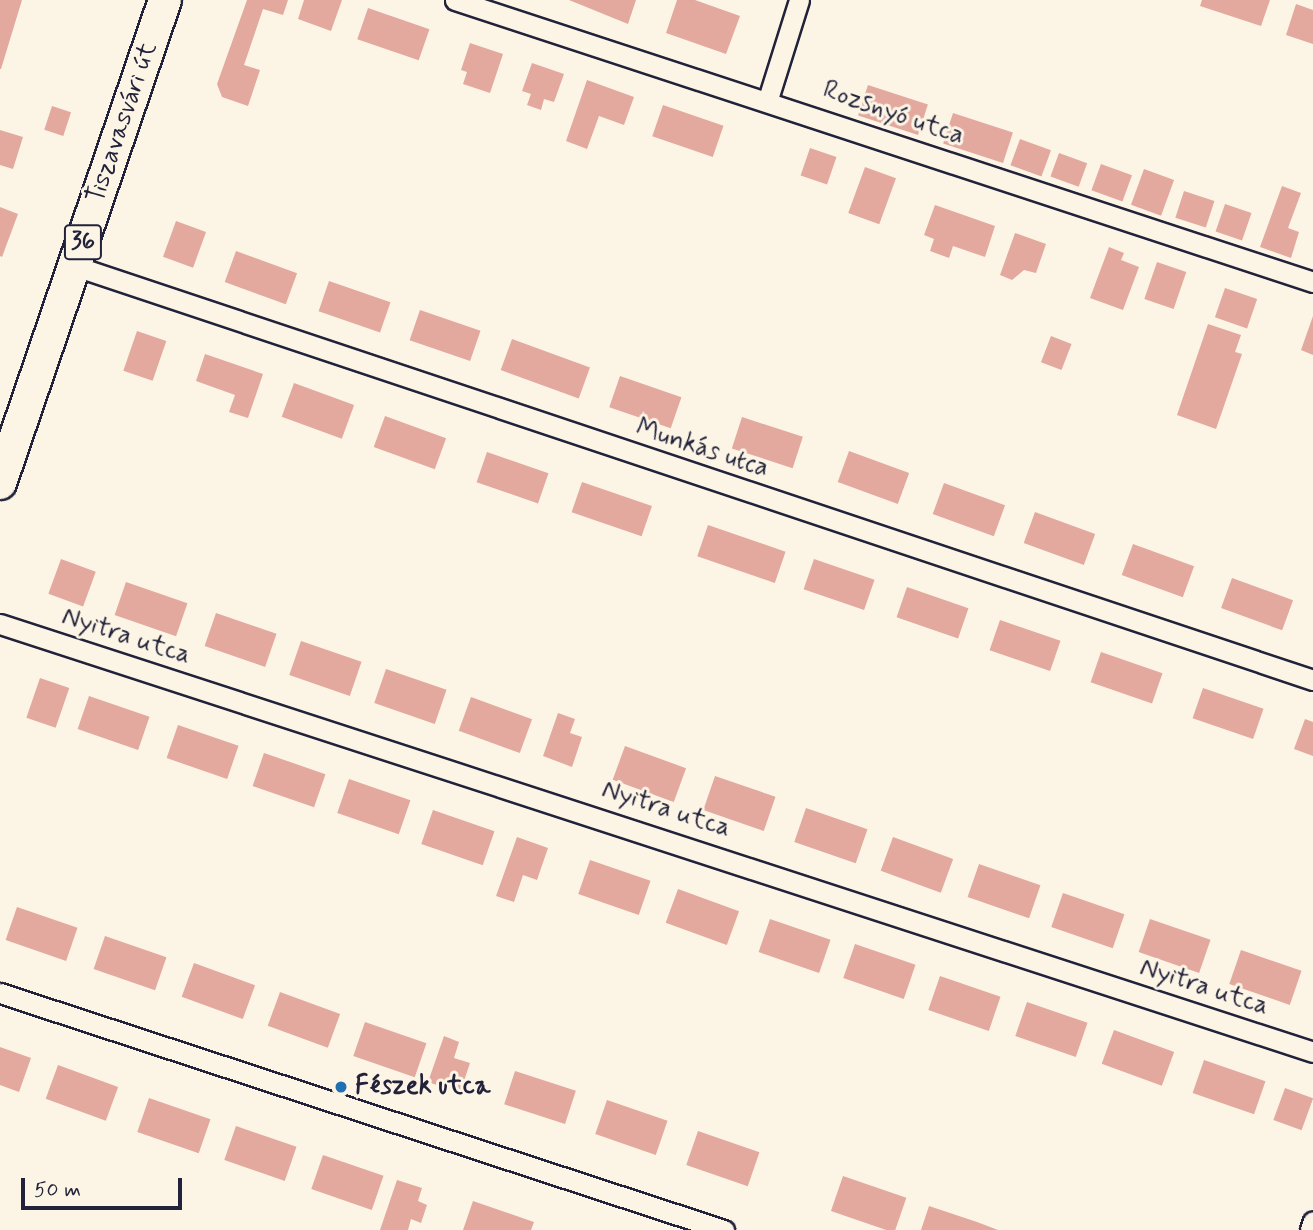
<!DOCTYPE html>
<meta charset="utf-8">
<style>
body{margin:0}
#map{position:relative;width:1313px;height:1230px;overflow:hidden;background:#fcf5e5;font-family:Mynerve,sans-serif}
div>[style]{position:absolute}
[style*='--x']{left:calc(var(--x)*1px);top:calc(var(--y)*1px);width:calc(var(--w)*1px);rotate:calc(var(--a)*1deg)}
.building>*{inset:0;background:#e3a99f;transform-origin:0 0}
.roads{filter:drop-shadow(2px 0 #22223b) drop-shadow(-2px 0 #22223b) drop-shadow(0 2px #22223b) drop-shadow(0 -2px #22223b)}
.minor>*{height:19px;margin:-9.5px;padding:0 9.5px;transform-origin:9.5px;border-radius:9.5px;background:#fcf5e5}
.primary>*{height:32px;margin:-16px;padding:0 16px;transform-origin:16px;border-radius:16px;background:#fcf5e5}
.dots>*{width:19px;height:19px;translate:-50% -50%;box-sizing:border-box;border:4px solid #fcf5e5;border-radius:50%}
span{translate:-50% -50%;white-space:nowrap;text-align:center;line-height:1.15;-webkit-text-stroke:6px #fcf5e5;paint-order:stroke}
.shield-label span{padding:2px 5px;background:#fcf5e5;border:2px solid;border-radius:5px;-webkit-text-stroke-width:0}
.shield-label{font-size:24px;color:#22223b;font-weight:700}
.street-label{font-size:26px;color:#22223b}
.poi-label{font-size:26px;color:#22223b;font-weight:700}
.left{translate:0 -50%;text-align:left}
.scale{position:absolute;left:21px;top:1178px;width:161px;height:32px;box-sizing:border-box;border:4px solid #22223b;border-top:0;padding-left:9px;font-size:21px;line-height:24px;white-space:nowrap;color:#22223b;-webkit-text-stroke:5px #fcf5e5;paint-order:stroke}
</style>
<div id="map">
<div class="building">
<i style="clip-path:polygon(0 0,22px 0,1px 69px,0 69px)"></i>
<i style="clip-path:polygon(247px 0,288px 0,283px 15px,263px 9px,244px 65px,260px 70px,248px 106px,222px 97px,217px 84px)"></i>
<i style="clip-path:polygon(304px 0,342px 0,331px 31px,298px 19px)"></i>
<i style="clip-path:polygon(569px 0,636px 0,628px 24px)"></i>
<i style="clip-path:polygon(677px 0,695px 0,740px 16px,726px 54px,666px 33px)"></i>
<i style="clip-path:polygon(1202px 0,1270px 0,1261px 26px,1200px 6px)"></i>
<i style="clip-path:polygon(1296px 4px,1313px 10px,1313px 44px,1286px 35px)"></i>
<i style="left:368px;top:8px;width:65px;height:33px;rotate:19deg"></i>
<i style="clip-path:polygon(470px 43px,503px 54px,490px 93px,463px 84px,467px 72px,461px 70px)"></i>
<i style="clip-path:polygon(532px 63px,564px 74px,554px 102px,544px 99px,541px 110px,527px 105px,531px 94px,522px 91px)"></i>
<i style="clip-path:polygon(587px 80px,634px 97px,624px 125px,599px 116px,587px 149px,566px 141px)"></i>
<i style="left:868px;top:85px;width:63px;height:32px;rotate:18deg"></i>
<i style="left:663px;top:105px;width:64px;height:33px;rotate:19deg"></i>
<i style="left:52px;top:106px;width:20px;height:25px;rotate:18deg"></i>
<i style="left:953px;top:113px;width:63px;height:32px;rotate:18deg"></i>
<i style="clip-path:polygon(0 130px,23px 137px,13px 169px,0 165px)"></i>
<i style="left:1020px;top:139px;width:33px;height:28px;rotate:20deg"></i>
<i style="left:810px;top:148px;width:28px;height:29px;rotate:19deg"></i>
<i style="left:1059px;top:153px;width:30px;height:25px;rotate:20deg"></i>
<i style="left:1101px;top:164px;width:33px;height:28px;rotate:20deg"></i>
<i style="left:865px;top:167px;width:33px;height:49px;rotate:20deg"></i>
<i style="left:1144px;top:169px;width:32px;height:38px;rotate:20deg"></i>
<i style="clip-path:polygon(1282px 186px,1301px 193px,1288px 228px,1299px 232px,1291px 258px,1260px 247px)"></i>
<i style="left:1184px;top:191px;width:32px;height:28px;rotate:18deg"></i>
<i style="left:1225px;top:204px;width:28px;height:29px;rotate:19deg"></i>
<i style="clip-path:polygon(935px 205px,995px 226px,985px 257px,953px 246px,949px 258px,930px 251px,934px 239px,924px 235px)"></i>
<i style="clip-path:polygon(0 207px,18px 214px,2px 257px,0 256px)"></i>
<i style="left:176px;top:221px;width:32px;height:38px;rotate:20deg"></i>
<i style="clip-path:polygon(1015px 233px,1046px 244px,1036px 273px,1024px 270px,1012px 280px,1000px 275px)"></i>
<i style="clip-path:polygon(1109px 247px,1124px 253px,1121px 260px,1139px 267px,1123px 310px,1090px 298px)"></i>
<i style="left:236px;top:251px;width:65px;height:33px;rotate:20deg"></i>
<i style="left:1157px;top:262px;width:31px;height:39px;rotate:19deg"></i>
<i style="left:329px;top:281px;width:65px;height:32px;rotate:19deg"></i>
<i style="left:1225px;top:288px;width:34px;height:31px;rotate:19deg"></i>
<i style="left:420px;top:310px;width:64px;height:32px;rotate:19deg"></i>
<i style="clip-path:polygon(1313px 316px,1313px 355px,1301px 350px)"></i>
<i style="clip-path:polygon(1208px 324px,1241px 335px,1235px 352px,1242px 354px,1216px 429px,1177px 415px)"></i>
<i style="left:137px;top:331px;width:31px;height:42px;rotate:19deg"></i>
<i style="left:1051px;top:336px;width:22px;height:28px;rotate:21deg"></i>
<i style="left:512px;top:339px;width:83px;height:33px;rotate:20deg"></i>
<i style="clip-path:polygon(205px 354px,263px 374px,248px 418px,229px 412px,235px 395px,196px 381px)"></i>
<i style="left:620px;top:376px;width:65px;height:33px;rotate:19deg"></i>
<i style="left:294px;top:383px;width:64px;height:36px;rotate:20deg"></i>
<i style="left:385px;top:416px;width:65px;height:33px;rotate:20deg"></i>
<i style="left:742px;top:417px;width:64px;height:33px;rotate:18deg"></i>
<i style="left:849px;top:451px;width:64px;height:33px;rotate:20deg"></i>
<i style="left:487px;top:452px;width:65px;height:32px;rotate:19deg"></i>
<i style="left:582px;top:482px;width:74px;height:32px;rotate:19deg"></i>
<i style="left:944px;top:483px;width:65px;height:33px;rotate:20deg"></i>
<i style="left:1035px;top:512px;width:64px;height:33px;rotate:20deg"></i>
<i style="left:708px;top:525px;width:82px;height:33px;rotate:19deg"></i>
<i style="left:1133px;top:544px;width:65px;height:33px;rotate:20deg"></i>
<i style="left:61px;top:559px;width:37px;height:37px;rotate:20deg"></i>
<i style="left:814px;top:559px;width:64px;height:32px;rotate:19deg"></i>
<i style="left:1232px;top:578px;width:65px;height:32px;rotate:20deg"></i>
<i style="left:126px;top:582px;width:65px;height:35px;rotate:19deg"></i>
<i style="left:907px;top:587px;width:65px;height:32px;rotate:19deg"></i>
<i style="left:216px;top:613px;width:64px;height:35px;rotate:19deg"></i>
<i style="left:1000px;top:620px;width:64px;height:32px;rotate:19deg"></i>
<i style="left:301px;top:641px;width:64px;height:36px;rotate:19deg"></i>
<i style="left:1101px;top:652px;width:65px;height:32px;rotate:19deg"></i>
<i style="left:386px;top:669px;width:64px;height:36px;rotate:19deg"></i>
<i style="left:40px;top:678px;width:31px;height:42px;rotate:19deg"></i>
<i style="left:1203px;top:688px;width:64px;height:32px;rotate:19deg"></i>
<i style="left:89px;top:696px;width:64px;height:35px;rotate:19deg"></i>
<i style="left:471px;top:697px;width:65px;height:36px;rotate:20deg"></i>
<i style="clip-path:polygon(558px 713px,575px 719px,570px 733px,582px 737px,572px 767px,543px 756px)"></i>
<i style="clip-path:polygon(1305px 719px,1313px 722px,1313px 756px,1294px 749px)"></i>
<i style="left:178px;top:725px;width:64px;height:35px;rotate:19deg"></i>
<i style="left:625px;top:746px;width:65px;height:36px;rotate:20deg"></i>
<i style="left:264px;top:753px;width:65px;height:35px;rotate:19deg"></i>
<i style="left:715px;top:776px;width:64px;height:36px;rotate:19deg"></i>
<i style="left:349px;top:779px;width:65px;height:36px;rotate:19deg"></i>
<i style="left:806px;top:808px;width:65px;height:36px;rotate:19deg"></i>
<i style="left:433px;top:810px;width:65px;height:36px;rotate:19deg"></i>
<i style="clip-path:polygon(517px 837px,548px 848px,537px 880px,523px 875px,514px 902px,496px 896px)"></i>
<i style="left:893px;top:837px;width:64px;height:36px;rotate:20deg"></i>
<i style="left:590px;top:860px;width:64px;height:36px;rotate:19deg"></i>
<i style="left:979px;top:864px;width:65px;height:35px;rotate:19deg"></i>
<i style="left:678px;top:889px;width:65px;height:36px;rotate:20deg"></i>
<i style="left:1063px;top:893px;width:65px;height:36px;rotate:19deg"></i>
<i style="left:17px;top:907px;width:64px;height:35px;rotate:19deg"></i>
<i style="left:770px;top:919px;width:64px;height:35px;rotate:19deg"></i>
<i style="left:1150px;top:919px;width:64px;height:35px;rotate:19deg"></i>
<i style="left:105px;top:936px;width:65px;height:35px;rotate:19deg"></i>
<i style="left:855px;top:944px;width:64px;height:36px;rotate:19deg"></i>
<i style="left:1241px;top:950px;width:64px;height:36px;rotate:19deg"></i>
<i style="left:194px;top:963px;width:65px;height:36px;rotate:20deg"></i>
<i style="left:940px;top:976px;width:64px;height:36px;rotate:19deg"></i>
<i style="left:280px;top:992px;width:64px;height:36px;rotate:20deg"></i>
<i style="left:1027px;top:1002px;width:64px;height:36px;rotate:19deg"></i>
<i style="left:365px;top:1022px;width:65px;height:36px;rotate:19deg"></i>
<i style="left:1114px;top:1030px;width:64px;height:36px;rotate:20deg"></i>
<i style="clip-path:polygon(444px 1036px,459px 1042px,454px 1058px,470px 1063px,460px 1093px,428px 1082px)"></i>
<i style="clip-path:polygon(0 1047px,31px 1058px,19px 1092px,0 1085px)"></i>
<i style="left:1204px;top:1060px;width:65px;height:35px;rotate:19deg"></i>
<i style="left:58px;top:1065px;width:64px;height:36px;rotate:20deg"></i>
<i style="left:515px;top:1071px;width:64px;height:35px;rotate:18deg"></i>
<i style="left:1285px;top:1088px;width:30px;height:34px;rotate:20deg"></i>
<i style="left:149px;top:1098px;width:65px;height:36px;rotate:19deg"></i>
<i style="left:607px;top:1100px;width:64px;height:36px;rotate:19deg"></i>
<i style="left:236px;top:1126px;width:64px;height:36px;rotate:19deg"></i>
<i style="left:698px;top:1131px;width:65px;height:36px;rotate:19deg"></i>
<i style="left:323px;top:1155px;width:64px;height:36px;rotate:19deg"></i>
<i style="left:843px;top:1176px;width:67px;height:37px;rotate:19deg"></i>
<i style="clip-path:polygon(397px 1180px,422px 1188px,418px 1201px,427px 1205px,421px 1223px,411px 1219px,408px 1230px,380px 1230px)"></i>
<i style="clip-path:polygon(473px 1201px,534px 1222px,531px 1230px,463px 1230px)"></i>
<i style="clip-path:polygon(929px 1206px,977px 1222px,998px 1230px,921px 1230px)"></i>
</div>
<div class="roads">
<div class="minor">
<i style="--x:455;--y:0;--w:903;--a:18.19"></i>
<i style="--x:768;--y:99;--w:104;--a:-72.6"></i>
<i style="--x:75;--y:266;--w:1305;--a:18.49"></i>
<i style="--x:0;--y:624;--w:1381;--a:18.05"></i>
<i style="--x:0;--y:993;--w:762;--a:18.13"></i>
<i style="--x:1310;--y:1230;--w:9;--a:-72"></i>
</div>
<div class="primary">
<i style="--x:0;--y:483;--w:510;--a:-71.14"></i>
</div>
</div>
<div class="dots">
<i style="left:341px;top:1087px;background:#1f6fb2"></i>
</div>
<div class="shield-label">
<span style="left:83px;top:242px">36</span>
</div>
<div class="street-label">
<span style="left:893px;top:114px;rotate:19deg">Rozsnyó utca</span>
<span style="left:123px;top:123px;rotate:-71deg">Tiszavasvári út</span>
<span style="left:702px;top:449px;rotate:18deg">Munkás utca</span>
<span style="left:126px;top:637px;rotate:18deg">Nyitra utca</span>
<span style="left:666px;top:810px;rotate:18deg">Nyitra utca</span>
<span style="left:1204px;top:988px;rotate:18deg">Nyitra utca</span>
</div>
<div class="poi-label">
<span class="left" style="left:355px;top:1087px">Fészek utca</span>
</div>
<div class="scale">50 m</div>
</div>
